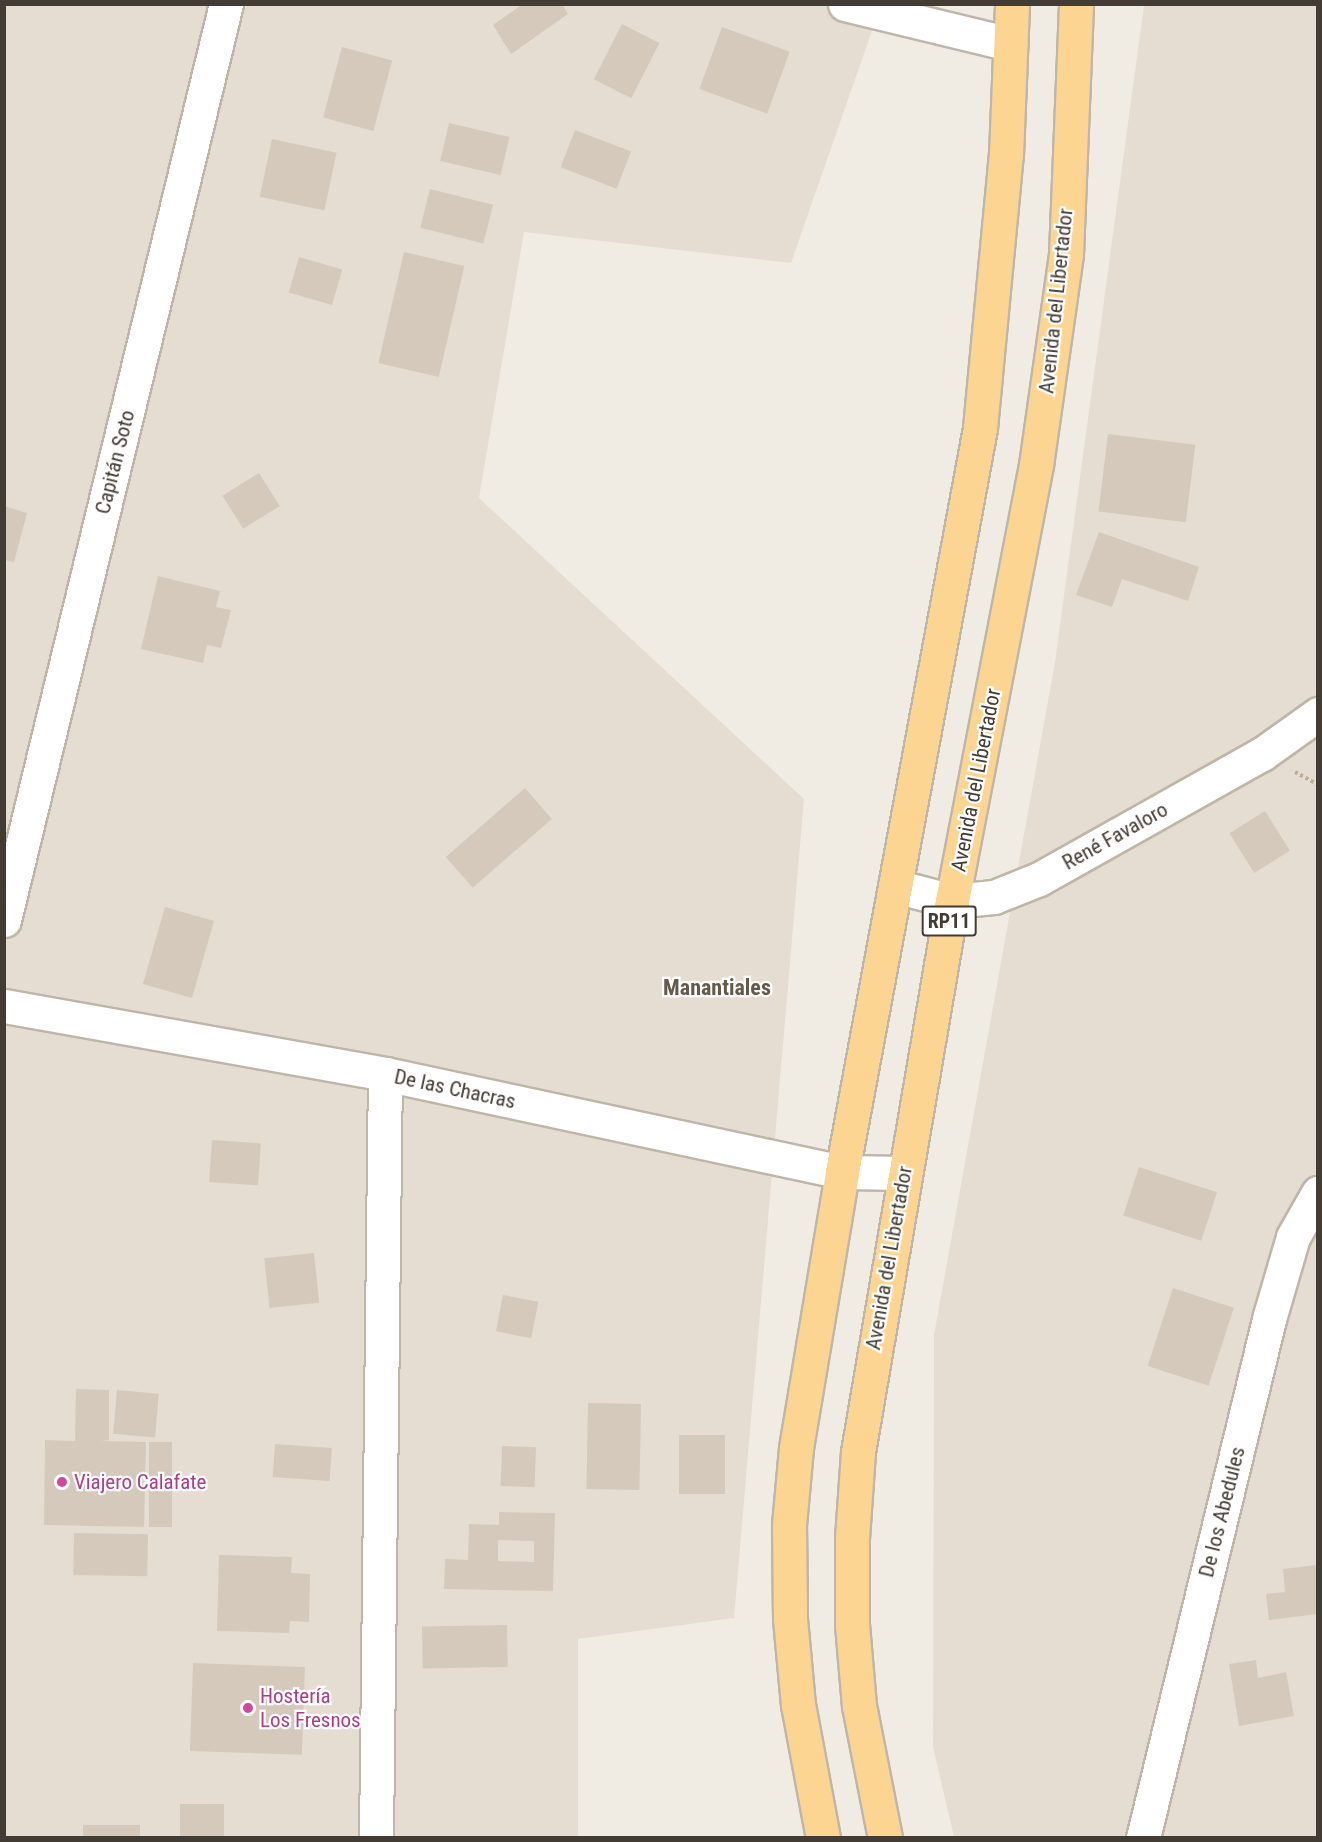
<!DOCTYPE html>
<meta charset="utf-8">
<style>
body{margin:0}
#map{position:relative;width:1322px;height:1842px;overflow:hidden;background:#f1ece3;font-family:"Roboto Condensed",sans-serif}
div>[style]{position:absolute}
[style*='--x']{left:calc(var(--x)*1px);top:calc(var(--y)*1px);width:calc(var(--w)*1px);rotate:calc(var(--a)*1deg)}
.residential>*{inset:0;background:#e5ddd1}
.building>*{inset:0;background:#d5c9bc;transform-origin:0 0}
.path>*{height:4px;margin-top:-2px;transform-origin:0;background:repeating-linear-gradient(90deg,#bead98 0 3px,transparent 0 6px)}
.roads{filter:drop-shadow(2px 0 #bfb6a9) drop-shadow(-2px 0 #bfb6a9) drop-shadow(0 2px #bfb6a9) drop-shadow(0 -2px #bfb6a9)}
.minor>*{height:33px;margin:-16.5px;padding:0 16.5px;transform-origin:16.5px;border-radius:16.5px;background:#fff}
.major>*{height:33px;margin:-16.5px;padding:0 16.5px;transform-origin:16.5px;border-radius:16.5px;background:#fcd592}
.dots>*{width:16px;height:16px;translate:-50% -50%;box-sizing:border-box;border:3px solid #fff;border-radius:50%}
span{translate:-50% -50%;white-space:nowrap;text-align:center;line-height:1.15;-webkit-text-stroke:4.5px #fff;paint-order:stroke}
.shield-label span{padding:2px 4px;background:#fff;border:2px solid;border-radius:4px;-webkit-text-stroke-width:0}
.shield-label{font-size:20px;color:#433c34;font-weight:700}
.street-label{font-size:21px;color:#433c34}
.hotel-label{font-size:21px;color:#b23c85}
.left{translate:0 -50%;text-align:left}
.neighbourhood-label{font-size:22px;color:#65594b;font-weight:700}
.frame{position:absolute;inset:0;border:6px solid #433c34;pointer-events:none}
</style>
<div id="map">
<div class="residential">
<i style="clip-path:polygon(5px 5px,881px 5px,791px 263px,524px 232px,479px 498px,804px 799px,734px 1618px,578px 1639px,578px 1837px,5px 1838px)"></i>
<i style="clip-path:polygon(1144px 5px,1317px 5px,1317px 1837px,954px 1837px,933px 1747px,934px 1335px,1055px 662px)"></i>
</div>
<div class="building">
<i style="clip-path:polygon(523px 4px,562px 4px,568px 14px,511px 54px,493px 25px)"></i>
<i style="left:622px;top:24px;width:42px;height:62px;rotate:27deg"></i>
<i style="left:722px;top:27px;width:72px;height:66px;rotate:20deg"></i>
<i style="left:342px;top:47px;width:52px;height:73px;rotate:15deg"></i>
<i style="left:449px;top:123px;width:62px;height:39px;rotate:13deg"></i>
<i style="left:575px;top:130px;width:60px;height:40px;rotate:21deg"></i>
<i style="left:272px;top:139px;width:66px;height:59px;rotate:12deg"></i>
<i style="left:430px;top:189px;width:65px;height:40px;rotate:14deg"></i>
<i style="left:404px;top:252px;width:62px;height:114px;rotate:13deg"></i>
<i style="left:299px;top:257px;width:45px;height:37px;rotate:16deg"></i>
<i style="left:1108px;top:434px;width:88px;height:78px;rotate:7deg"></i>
<i style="left:259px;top:473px;width:39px;height:43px;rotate:58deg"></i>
<i style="clip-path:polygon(4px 506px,27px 513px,14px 562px,4px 560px)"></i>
<i style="clip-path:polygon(1099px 532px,1199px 567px,1188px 601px,1122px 579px,1112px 607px,1076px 595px)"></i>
<i style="clip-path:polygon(158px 576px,220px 591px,216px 607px,231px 610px,221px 648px,207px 645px,203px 663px,141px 649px)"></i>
<i style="left:525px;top:788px;width:41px;height:105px;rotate:49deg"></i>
<i style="left:1265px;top:811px;width:47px;height:42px;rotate:58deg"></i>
<i style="left:165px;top:907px;width:51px;height:80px;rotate:16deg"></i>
<i style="left:212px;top:1140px;width:49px;height:42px;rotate:4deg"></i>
<i style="left:1139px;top:1167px;width:82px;height:51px;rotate:18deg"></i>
<i style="left:314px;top:1253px;width:50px;height:50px;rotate:84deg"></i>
<i style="left:1173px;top:1288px;width:64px;height:82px;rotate:18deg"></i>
<i style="left:503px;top:1295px;width:36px;height:37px;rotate:11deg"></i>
<i style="clip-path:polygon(76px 1389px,109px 1390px,109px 1440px,101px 1441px,146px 1442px,144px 1527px,44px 1525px,45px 1440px,75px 1441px)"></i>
<i style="left:117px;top:1390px;width:42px;height:44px;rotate:5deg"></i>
<i style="left:588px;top:1403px;width:53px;height:86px;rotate:1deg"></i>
<i style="left:679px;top:1435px;width:46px;height:59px"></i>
<i style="left:149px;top:1442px;width:23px;height:85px"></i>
<i style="left:275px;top:1444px;width:57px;height:33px;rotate:4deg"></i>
<i style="left:502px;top:1446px;width:34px;height:40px;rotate:2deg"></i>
<i style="clip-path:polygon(evenodd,499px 1512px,555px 1513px,553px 1591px,444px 1589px,445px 1559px,468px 1560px,469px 1524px,499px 1525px,499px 1512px,498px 1540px,534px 1541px,534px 1562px,498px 1561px,498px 1540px)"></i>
<i style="left:74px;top:1533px;width:74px;height:42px;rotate:1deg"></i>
<i style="clip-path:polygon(219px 1555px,292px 1557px,291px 1573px,310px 1574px,309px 1622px,290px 1621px,289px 1633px,217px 1631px)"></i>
<i style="clip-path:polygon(1317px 1565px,1317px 1614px,1269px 1620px,1266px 1594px,1285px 1592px,1283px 1569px)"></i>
<i style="left:507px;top:1625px;width:42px;height:85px;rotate:89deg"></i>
<i style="clip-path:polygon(1256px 1660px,1258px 1678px,1286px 1672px,1294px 1716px,1239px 1726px,1229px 1664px)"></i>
<i style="left:193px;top:1663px;width:112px;height:88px;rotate:2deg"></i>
<i style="left:180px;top:1804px;width:44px;height:34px"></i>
<i style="left:140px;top:1825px;width:13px;height:57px;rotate:90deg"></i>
</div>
<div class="path">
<i style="--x:1295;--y:772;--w:26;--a:29"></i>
</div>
<div class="roads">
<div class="minor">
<i style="--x:845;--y:4;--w:170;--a:13.6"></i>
<i style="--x:895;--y:886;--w:59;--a:14.7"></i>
<i style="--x:952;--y:901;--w:42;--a:-5.4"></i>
<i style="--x:994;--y:897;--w:48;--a:-21.8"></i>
<i style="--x:1039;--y:879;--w:256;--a:-29.3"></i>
<i style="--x:1262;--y:754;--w:69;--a:-35.5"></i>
<i style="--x:4;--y:920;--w:943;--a:-76.38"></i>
<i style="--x:4;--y:1006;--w:387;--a:10.1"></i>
<i style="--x:385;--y:1074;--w:467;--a:12.1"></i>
<i style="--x:842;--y:1172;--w:62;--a:0.9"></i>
<i style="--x:376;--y:1838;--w:764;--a:-89.33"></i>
<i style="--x:1143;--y:1838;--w:534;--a:-76.35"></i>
<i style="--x:1269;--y:1319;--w:85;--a:-73.7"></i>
<i style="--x:1293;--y:1237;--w:51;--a:-60.4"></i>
</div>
<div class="major">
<i style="--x:823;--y:1838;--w:135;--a:-100.6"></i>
<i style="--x:798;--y:1705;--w:87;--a:-95.3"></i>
<i style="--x:790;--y:1618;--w:93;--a:-90.6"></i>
<i style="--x:789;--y:1525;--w:77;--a:-84.8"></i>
<i style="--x:796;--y:1448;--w:280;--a:-80.5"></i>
<i style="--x:842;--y:1172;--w:757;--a:-79.49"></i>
<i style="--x:980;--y:428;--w:274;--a:-84.6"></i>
<i style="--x:1006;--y:155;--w:151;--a:-87.7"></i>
<i style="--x:885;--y:1838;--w:135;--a:-101.1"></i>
<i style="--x:859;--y:1706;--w:81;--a:-94.9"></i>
<i style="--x:852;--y:1625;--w:87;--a:-90"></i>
<i style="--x:852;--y:1538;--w:86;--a:-86"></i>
<i style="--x:858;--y:1452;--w:559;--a:-80.32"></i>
<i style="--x:952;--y:901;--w:444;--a:-79.1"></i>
<i style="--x:1036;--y:465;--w:213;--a:-81.9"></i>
<i style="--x:1066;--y:254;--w:250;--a:-87.7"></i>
</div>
</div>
<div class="dots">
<i style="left:62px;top:1482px;background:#d1479c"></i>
<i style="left:248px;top:1708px;background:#d1479c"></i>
</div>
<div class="shield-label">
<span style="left:949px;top:921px">RP11</span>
</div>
<div class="street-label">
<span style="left:1056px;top:301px;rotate:-84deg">Avenida del Libertador</span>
<span style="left:115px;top:462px;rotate:-76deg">Capitán Soto</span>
<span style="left:976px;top:780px;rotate:-79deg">Avenida del Libertador</span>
<span style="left:1115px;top:836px;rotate:-29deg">René Favaloro</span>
<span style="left:455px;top:1089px;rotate:12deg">De las Chacras</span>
<span style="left:889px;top:1258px;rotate:-80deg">Avenida del Libertador</span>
<span style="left:1222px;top:1512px;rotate:-76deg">De los Abedules</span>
</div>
<div class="hotel-label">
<span class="left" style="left:74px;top:1482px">Viajero Calafate</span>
<span class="left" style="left:260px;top:1708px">Hostería<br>Los Fresnos</span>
</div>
<div class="neighbourhood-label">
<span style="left:717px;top:988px">Manantiales</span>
</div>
<div class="frame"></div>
</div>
